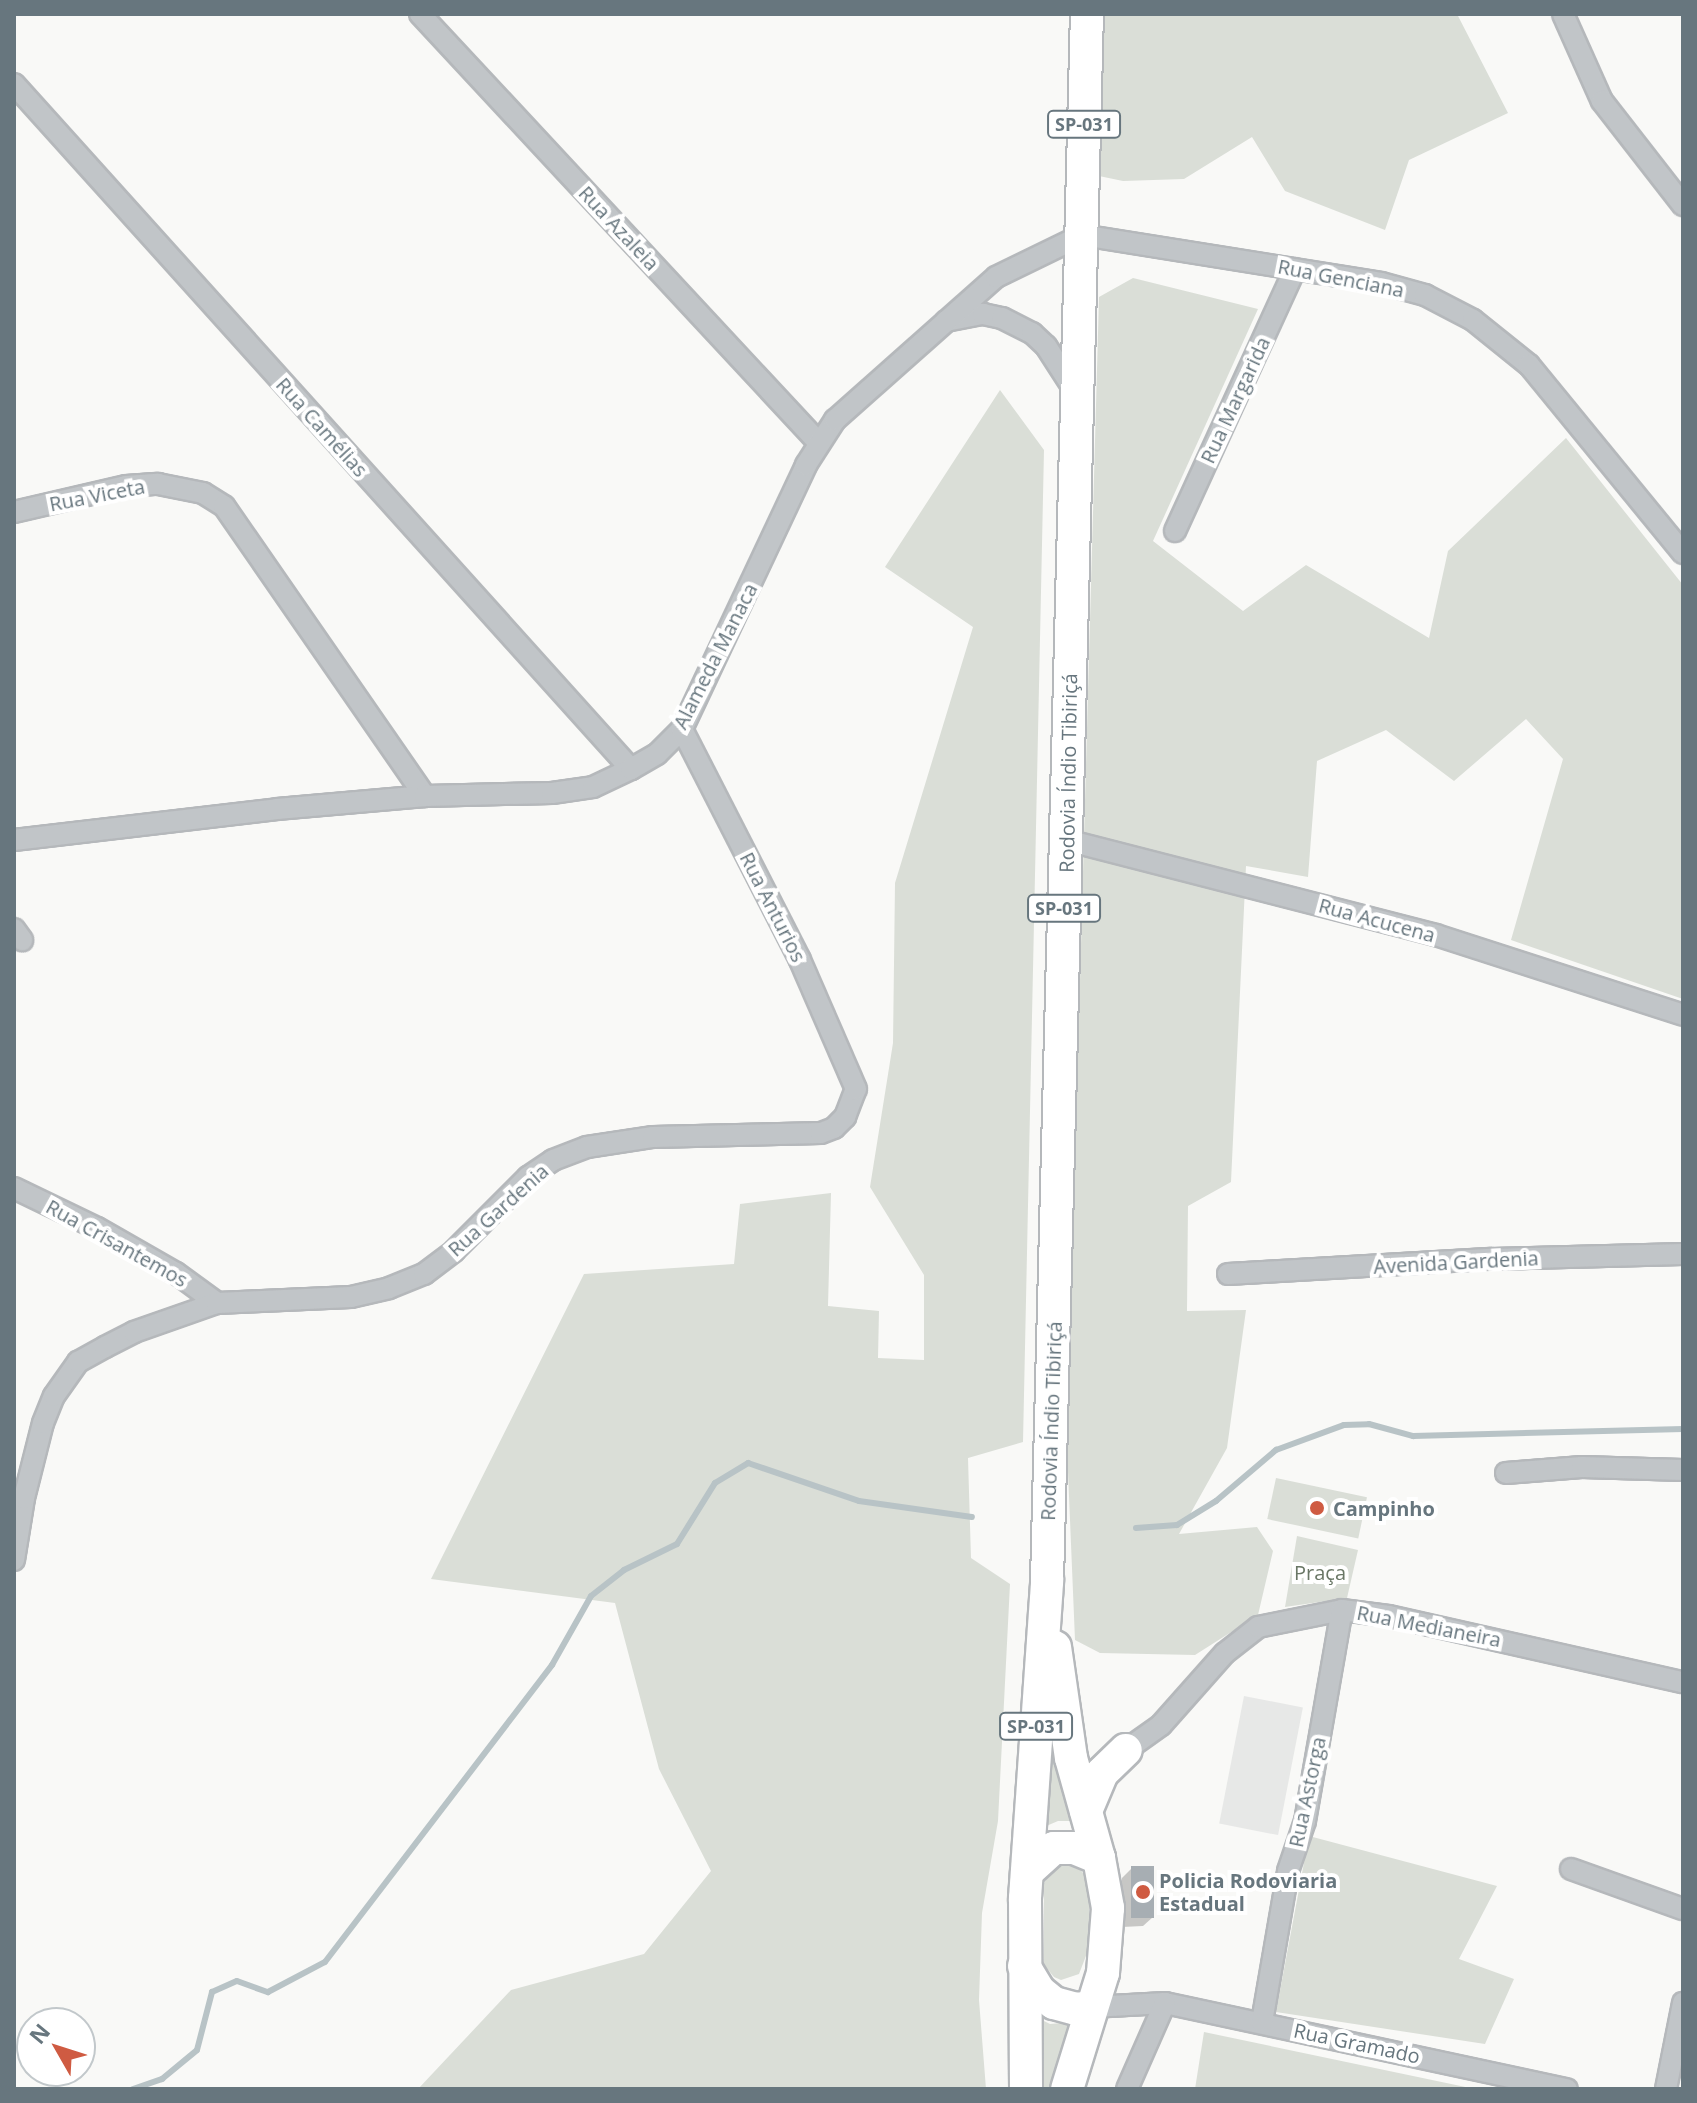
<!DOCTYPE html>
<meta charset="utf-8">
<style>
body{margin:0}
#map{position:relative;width:1697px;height:2103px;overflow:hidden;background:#f9f9f7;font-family:"Open Sans",sans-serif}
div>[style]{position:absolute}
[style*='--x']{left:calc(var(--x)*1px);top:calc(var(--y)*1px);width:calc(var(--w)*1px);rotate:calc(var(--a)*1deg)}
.built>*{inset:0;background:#e7e8e7;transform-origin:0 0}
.green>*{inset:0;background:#daded7;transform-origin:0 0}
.shadow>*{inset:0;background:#0003}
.stream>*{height:6px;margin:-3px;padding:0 3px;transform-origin:3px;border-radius:3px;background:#b8c3c6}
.building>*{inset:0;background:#a7aeb3;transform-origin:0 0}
.roads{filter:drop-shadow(2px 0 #b5b8bb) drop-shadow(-2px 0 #b5b8bb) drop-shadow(0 2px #b5b8bb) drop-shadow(0 -2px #b5b8bb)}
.minor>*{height:20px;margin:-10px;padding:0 10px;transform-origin:10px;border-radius:10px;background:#c1c5c8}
.trunk>*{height:32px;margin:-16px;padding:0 16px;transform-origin:16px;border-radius:16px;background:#fff}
.dots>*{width:22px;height:22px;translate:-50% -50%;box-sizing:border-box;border:4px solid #fff;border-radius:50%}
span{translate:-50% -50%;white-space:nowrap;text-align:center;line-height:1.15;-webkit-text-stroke:8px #fff;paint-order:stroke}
.shield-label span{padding:2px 6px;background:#fff;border:2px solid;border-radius:6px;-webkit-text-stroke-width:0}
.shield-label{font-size:18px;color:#67767e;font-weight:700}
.street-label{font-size:20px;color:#67767e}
.poi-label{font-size:20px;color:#67767e;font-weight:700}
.left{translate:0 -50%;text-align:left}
.park-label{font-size:20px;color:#6a7766}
.frame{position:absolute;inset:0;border:16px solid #67767e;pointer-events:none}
.north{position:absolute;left:16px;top:2007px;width:80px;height:80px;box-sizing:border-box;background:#fff;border:2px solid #c2c8cb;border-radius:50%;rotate:309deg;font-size:22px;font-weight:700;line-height:32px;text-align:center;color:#67767e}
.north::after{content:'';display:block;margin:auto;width:28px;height:36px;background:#cf5b42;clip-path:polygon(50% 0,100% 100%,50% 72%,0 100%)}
</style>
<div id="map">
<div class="built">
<i style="left:1244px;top:1696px;width:60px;height:130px;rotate:11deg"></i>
</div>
<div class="green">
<i style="clip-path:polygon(1104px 14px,1457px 14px,1508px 113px,1409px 160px,1385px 230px,1285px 191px,1252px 137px,1184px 179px,1123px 181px,1099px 176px)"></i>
<i style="clip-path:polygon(1133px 278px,1258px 309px,1153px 541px,1243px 611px,1306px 565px,1429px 638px,1448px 551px,1566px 438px,1683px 585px,1683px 999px,1511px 940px,1563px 759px,1526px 719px,1454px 781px,1386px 730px,1317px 761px,1308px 877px,1246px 866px,1231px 1182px,1188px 1206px,1187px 1311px,1246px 1310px,1227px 1448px,1179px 1534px,1257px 1527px,1273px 1551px,1258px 1615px,1195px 1655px,1100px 1653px,1075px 1640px,1067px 1448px,1099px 297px)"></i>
<i style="clip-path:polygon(1000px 390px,1044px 450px,1023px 1442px,968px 1458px,971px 1558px,1010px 1584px,998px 1821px,982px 1913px,979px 2000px,986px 2089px,418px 2089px,511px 1990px,644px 1954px,711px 1871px,659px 1769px,615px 1603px,431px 1579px,584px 1274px,734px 1264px,740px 1204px,831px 1193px,828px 1306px,879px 1311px,878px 1358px,924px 1360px,924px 1275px,870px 1187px,893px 1043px,895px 883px,973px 627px,885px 567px)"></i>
<i style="left:1276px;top:1478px;width:93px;height:42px;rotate:12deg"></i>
<i style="clip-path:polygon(1297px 1536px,1358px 1550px,1347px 1598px,1285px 1607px)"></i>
<i style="clip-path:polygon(1045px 1654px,1076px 1821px,1058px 1821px,1044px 1827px)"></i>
<i style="clip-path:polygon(1309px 1836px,1497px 1886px,1459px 1959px,1514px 1979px,1485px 2044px,1276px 2012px)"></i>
<i style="clip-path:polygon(1074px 1863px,1086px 1876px,1089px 1888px,1089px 1948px,1079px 1974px,1061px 1980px,1054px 1977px,1044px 1965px,1044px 1883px,1055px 1865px)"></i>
<i style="clip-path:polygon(1034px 2016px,1050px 2024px,1073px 2022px,1056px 2089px,1035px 2089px)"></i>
<i style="clip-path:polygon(1204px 2032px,1475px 2089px,1195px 2089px)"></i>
</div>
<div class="shadow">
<i style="clip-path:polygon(1132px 1868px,1153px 1917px,1143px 1926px,1122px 1927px,1122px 1878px)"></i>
</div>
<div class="stream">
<i style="--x:1136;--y:1528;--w:41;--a:-4.2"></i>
<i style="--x:1177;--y:1525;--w:46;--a:-31.6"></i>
<i style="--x:1216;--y:1501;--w:79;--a:-40.4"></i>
<i style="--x:1276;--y:1450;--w:72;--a:-20.2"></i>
<i style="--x:1344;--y:1425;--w:25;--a:-2"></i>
<i style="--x:1369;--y:1424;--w:46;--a:15.3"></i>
<i style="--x:1413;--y:1436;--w:270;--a:-1.5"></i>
<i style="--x:133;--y:2089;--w:31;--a:-19"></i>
<i style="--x:162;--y:2079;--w:45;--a:-39.6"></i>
<i style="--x:197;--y:2050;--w:60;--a:-75.5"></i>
<i style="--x:212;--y:1992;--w:27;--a:-24"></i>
<i style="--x:237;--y:1981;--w:33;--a:20"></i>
<i style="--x:268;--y:1992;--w:64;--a:-27.8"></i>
<i style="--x:325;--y:1962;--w:374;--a:-52.6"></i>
<i style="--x:552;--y:1665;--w:79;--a:-60.5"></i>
<i style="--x:591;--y:1596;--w:42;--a:-38.2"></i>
<i style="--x:624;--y:1570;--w:59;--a:-26.1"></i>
<i style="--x:677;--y:1544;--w:72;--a:-58.1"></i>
<i style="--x:715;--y:1483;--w:39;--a:-31"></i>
<i style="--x:748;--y:1463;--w:117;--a:18.9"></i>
<i style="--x:859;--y:1501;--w:114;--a:8.1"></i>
</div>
<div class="building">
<i style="left:1131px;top:1866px;width:23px;height:52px"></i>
</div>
<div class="roads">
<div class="minor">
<i style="--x:420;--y:14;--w:584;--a:47.08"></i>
<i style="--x:1563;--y:14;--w:95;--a:65.9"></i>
<i style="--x:1602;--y:101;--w:132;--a:52.1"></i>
<i style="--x:14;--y:84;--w:922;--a:47.99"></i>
<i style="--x:946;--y:321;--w:38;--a:-11"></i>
<i style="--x:983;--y:314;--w:19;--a:12"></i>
<i style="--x:1002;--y:318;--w:34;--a:27"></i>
<i style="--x:1032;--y:333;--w:19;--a:43"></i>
<i style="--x:1046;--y:346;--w:54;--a:57.2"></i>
<i style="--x:14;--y:512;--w:115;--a:-13.1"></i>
<i style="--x:126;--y:486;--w:32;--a:-4"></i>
<i style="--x:158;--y:484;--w:46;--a:11.3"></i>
<i style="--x:203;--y:493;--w:25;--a:32"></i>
<i style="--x:224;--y:506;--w:353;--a:55.3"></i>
<i style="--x:1175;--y:531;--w:288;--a:-65.4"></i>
<i style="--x:14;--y:840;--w:265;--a:-6.7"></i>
<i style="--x:277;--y:809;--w:149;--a:-5"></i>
<i style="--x:425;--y:796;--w:127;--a:-1.4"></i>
<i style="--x:552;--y:793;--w:41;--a:-8.3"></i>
<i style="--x:593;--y:787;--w:42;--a:-25.3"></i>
<i style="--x:631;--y:769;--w:30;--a:-30"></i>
<i style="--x:657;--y:754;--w:35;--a:-45"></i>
<i style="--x:682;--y:729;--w:292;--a:-64.8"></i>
<i style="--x:806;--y:465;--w:54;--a:-57.2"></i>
<i style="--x:835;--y:420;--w:215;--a:-41.6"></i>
<i style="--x:996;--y:277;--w:96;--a:-26"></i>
<i style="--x:1082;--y:235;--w:303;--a:9.1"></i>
<i style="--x:1381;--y:283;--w:46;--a:15.3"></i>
<i style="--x:1425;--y:295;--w:54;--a:27.5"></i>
<i style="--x:1473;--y:320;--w:72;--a:38.8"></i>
<i style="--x:1529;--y:365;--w:243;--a:50.7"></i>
<i style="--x:1066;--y:840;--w:382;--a:14.4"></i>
<i style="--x:1436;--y:935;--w:260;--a:17.9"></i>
<i style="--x:14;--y:929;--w:14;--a:54"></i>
<i style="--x:14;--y:1188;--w:92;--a:25.7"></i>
<i style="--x:97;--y:1228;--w:91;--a:29.7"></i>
<i style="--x:176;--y:1273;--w:51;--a:36.2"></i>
<i style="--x:1228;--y:1274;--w:264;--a:-3.3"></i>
<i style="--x:1492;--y:1259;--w:191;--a:-1.5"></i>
<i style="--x:1506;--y:1473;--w:76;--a:-4.5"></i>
<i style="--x:1582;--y:1467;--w:101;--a:1.7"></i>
<i style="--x:14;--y:1560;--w:63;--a:-80.8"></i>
<i style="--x:24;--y:1498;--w:77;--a:-75.8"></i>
<i style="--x:43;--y:1423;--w:29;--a:-68"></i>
<i style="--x:54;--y:1396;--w:42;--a:-54.8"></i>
<i style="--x:78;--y:1362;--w:31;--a:-29"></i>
<i style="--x:105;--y:1347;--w:33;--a:-27"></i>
<i style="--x:134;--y:1332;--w:88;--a:-19.3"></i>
<i style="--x:217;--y:1303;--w:134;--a:-2.6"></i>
<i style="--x:351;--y:1297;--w:39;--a:-13"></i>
<i style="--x:389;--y:1288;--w:38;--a:-22"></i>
<i style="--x:424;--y:1274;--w:38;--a:-37"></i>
<i style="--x:454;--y:1251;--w:105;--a:-45"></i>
<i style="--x:528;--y:1177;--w:30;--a:-34"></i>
<i style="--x:553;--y:1160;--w:36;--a:-21"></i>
<i style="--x:587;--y:1147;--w:67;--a:-8.6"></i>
<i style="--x:653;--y:1137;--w:168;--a:-1.4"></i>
<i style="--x:821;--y:1133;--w:14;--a:-21"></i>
<i style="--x:834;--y:1128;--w:16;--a:-45"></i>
<i style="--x:845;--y:1117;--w:30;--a:-69"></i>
<i style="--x:856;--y:1089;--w:141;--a:-113.5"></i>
<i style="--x:800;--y:960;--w:259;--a:-117.1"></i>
<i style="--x:1126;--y:1750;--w:43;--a:-35.5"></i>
<i style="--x:1161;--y:1725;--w:96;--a:-48.4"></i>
<i style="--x:1225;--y:1653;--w:42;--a:-38.2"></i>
<i style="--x:1258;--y:1627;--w:86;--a:-11.4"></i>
<i style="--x:1342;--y:1610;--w:47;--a:7.3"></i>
<i style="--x:1389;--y:1616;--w:301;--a:12.7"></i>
<i style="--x:1571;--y:1869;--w:119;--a:19.7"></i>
<i style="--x:1092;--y:2007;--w:73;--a:-3.1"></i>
<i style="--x:1165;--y:2003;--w:411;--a:12.1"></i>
<i style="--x:1262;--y:2022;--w:153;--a:-80.2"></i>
<i style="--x:1288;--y:1871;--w:53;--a:-71.2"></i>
<i style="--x:1305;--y:1821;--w:214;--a:-80.1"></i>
<i style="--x:1127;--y:2089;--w:94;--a:-66.2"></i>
<i style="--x:1666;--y:2089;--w:88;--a:-78.8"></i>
</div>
<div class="trunk">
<i style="--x:1055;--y:1647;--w:112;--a:81.8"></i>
<i style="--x:1071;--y:1758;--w:104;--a:74.4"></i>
<i style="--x:1099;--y:1858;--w:51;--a:79.8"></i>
<i style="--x:1108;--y:1908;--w:65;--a:94.4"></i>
<i style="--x:1103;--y:1973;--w:121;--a:107.2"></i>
<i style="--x:1086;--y:1811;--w:41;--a:-67.2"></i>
<i style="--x:1102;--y:1773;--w:33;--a:-44"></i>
<i style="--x:1027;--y:1872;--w:36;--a:-42"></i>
<i style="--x:1054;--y:1848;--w:20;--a:0"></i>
<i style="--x:1074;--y:1848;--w:27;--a:22"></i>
<i style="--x:1024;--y:1966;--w:29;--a:59"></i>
<i style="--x:1039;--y:1991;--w:19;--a:39"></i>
<i style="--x:1054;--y:2003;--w:23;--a:15"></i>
<i style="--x:1076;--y:2009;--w:16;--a:-7"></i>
<i style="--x:1026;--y:2089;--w:191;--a:-90.3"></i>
<i style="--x:1025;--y:1898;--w:318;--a:-86"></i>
<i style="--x:1047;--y:1581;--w:1568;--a:-88.54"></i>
</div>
</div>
<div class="dots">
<i style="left:1317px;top:1508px;background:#cf5b42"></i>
<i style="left:1143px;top:1892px;background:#cf5b42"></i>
</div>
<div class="shield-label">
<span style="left:1084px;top:124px">SP-031</span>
<span style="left:1064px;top:908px">SP-031</span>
<span style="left:1036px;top:1726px">SP-031</span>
</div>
<div class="street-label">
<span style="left:619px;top:228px;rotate:47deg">Rua Azaleia</span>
<span style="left:1341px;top:278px;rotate:11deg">Rua Genciana</span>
<span style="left:1235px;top:400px;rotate:-65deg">Rua Margarida</span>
<span style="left:322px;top:427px;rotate:48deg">Rua Camélias</span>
<span style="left:97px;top:495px;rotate:-11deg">Rua Viceta</span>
<span style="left:715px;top:656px;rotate:-63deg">Alameda Manaca</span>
<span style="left:1068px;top:773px;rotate:-89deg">Rodovia Índio Tibiriçá</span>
<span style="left:773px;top:907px;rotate:63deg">Rua Anturios</span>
<span style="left:1377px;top:920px;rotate:15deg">Rua Acucena</span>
<span style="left:498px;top:1210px;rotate:-42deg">Rua Gardenia</span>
<span style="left:117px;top:1243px;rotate:29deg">Rua Crisantemos</span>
<span style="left:1456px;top:1262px;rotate:-3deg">Avenida Gardenia</span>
<span style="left:1051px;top:1421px;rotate:-88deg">Rodovia Índio Tibiriçá</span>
<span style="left:1429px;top:1626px;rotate:11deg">Rua Medianeira</span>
<span style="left:1307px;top:1792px;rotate:-78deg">Rua Astorga</span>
<span style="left:1357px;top:2043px;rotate:12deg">Rua Gramado</span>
</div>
<div class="poi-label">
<span class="left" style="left:1333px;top:1508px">Campinho</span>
<span class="left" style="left:1159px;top:1892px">Policia Rodoviaria<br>Estadual</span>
</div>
<div class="park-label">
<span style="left:1320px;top:1572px">Praça</span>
</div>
<div class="frame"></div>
<div class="north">N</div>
</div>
